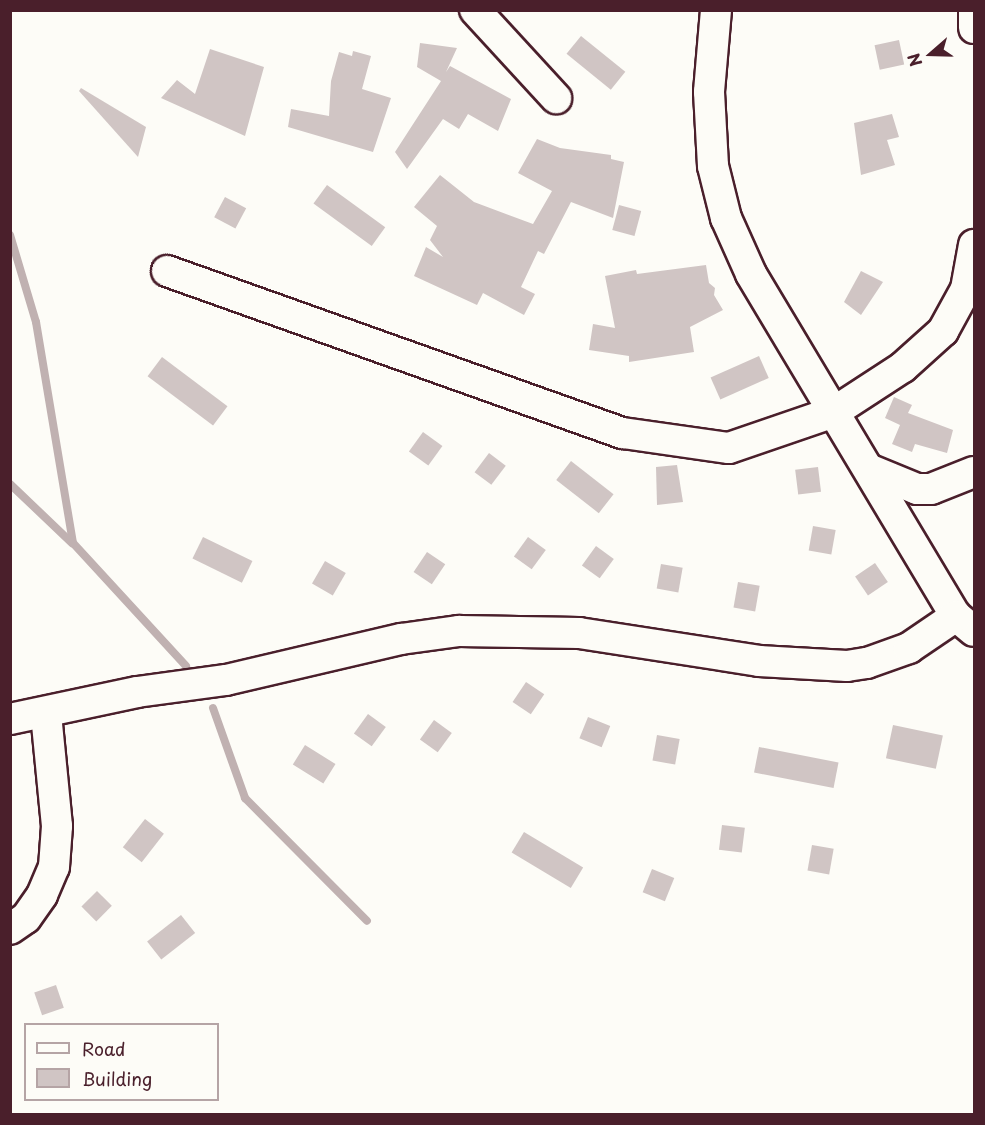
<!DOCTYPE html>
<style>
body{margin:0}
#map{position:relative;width:985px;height:1125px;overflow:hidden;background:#fdfcf7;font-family:"Playpen Sans",sans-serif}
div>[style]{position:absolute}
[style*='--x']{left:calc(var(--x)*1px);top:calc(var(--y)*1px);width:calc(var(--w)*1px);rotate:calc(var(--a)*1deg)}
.stream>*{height:8px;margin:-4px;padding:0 4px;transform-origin:4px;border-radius:4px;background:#c0b1b1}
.building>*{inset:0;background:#d0c5c4;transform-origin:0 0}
.roads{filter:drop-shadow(2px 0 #4a1f2b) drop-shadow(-2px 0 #4a1f2b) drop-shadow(0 2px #4a1f2b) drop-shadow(0 -2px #4a1f2b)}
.minor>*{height:30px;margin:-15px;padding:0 15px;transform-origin:15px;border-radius:15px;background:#fdfcf7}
span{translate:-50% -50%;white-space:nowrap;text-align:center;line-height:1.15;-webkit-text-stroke:4.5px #fdfcf7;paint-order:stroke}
.frame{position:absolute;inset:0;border:12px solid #4a1f2b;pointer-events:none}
.legend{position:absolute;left:24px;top:1023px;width:195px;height:78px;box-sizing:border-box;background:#fdfcf7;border:2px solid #b5a4a5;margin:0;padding:8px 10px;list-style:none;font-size:18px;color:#4a1f2b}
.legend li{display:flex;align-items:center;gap:12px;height:30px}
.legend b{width:30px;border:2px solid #b5a4a5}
.north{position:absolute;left:901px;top:24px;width:60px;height:60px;-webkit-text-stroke:4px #fdfcf7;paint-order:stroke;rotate:250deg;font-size:16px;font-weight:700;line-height:24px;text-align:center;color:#4a1f2b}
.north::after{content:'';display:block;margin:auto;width:21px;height:27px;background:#4a1f2b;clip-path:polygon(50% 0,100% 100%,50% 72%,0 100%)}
</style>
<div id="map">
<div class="stream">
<i style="--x:10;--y:235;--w:91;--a:73.4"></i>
<i style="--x:36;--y:322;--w:224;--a:80.5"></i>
<i style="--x:73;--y:543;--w:167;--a:47.4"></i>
<i style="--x:10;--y:484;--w:86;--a:43.6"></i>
<i style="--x:213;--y:708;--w:96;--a:70.4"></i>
<i style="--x:245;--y:798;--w:173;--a:45.2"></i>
</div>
<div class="building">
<i style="left:581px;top:36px;width:57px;height:23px;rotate:39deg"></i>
<i style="left:899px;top:40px;width:25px;height:25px;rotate:78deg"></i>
<i style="clip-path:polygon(420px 43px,457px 48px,446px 72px,450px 66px,511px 99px,498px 131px,468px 114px,459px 129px,443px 119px,407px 169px,395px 152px,441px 81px,417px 67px)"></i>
<i style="clip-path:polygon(210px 49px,264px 67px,245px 136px,161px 98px,177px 80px,195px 94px)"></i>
<i style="clip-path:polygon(353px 51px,371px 56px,362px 89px,391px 98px,373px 152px,288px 127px,291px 109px,329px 116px,331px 81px,339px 52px,352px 56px)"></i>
<i style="clip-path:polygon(81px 88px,146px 127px,138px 157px,79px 91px)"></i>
<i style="clip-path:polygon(892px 114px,899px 137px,887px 140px,895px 165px,861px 175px,854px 123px)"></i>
<i style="clip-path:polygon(537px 139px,560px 148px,611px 155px,611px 159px,624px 162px,613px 218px,571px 202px,544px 254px,538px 251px,521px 287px,535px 294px,524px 315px,483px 293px,477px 305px,414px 276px,426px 247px,443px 257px,430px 240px,437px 226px,414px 207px,440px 175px,474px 202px,533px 224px,552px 191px,518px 173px)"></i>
<i style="left:327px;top:185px;width:72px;height:23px;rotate:36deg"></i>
<i style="left:225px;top:197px;width:24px;height:23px;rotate:28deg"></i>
<i style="left:619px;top:205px;width:23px;height:26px;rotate:15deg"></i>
<i style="clip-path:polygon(706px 265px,709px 283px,715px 288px,714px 295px,723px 310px,690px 327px,694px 352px,629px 362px,629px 356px,589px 350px,593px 324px,615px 328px,605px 276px,636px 270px,637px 274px)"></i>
<i style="clip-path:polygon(861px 271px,883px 282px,861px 315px,844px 302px)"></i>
<i style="left:759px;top:356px;width:24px;height:53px;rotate:66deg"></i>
<i style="left:162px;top:357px;width:82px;height:24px;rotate:37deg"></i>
<i style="clip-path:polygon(894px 397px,912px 405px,908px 413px,953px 430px,947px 453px,915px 444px,912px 452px,892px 444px,900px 425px,885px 418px)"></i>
<i style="left:423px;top:432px;width:24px;height:24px;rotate:36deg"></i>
<i style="left:489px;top:453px;width:21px;height:24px;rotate:37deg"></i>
<i style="left:571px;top:461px;width:54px;height:24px;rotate:38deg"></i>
<i style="clip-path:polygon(677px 465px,683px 502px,657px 505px,656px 467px)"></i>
<i style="left:818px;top:467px;width:25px;height:23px;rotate:83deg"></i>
<i style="left:813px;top:526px;width:23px;height:25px;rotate:10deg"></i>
<i style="left:203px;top:537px;width:55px;height:24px;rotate:26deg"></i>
<i style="left:528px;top:537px;width:22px;height:24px;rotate:36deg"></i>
<i style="left:596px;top:546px;width:22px;height:24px;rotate:36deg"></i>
<i style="left:427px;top:552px;width:22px;height:24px;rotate:34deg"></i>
<i style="left:325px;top:561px;width:24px;height:26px;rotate:30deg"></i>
<i style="left:875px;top:563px;width:23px;height:24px;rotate:56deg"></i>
<i style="left:661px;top:564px;width:22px;height:25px;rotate:10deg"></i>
<i style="left:738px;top:582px;width:22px;height:26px;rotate:10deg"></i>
<i style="left:526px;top:682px;width:22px;height:24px;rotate:34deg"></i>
<i style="left:368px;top:714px;width:22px;height:24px;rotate:36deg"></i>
<i style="left:588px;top:717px;width:24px;height:23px;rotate:22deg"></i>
<i style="left:434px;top:720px;width:22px;height:24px;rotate:36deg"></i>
<i style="left:893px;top:725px;width:51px;height:34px;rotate:12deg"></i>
<i style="left:657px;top:735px;width:23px;height:26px;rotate:10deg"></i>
<i style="left:305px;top:745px;width:36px;height:23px;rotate:32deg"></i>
<i style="left:759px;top:747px;width:81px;height:26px;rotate:11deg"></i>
<i style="left:145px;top:819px;width:24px;height:36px;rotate:38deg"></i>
<i style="left:722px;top:825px;width:23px;height:25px;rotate:7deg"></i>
<i style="left:524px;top:832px;width:69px;height:24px;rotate:31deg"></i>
<i style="left:812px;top:845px;width:22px;height:26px;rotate:10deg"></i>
<i style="left:652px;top:869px;width:24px;height:25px;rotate:22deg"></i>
<i style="left:97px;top:891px;width:21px;height:22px;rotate:45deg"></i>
<i style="left:181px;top:915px;width:23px;height:43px;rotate:52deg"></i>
<i style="left:56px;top:985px;width:24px;height:23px;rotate:71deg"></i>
</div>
<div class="roads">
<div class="minor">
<i style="--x:475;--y:10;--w:120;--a:47.4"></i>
<i style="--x:716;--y:10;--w:82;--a:94.9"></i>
<i style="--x:709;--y:92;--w:74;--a:86.9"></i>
<i style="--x:713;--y:166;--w:54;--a:76"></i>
<i style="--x:726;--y:218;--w:61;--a:65.9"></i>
<i style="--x:751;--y:274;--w:399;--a:59.1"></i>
<i style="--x:956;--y:616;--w:23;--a:40"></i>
<i style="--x:974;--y:10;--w:18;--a:90"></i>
<i style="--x:167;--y:271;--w:484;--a:19.6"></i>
<i style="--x:623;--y:433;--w:107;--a:8.1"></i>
<i style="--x:729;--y:448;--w:111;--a:-18.9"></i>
<i style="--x:834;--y:412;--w:82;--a:-33.1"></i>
<i style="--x:903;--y:367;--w:54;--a:-42"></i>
<i style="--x:943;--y:331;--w:48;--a:-61.3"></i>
<i style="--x:966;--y:289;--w:45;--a:-79.7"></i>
<i style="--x:871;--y:470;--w:50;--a:22.4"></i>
<i style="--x:917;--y:489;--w:14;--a:0"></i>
<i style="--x:931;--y:489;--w:46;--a:-21.6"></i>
<i style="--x:10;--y:719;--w:130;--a:-12"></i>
<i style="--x:137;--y:692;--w:90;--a:-7.7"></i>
<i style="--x:226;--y:680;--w:180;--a:-13.2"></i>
<i style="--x:401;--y:639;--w:59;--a:-7.9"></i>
<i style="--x:459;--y:631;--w:120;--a:1"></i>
<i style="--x:579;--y:633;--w:182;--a:8.8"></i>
<i style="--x:759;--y:661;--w:88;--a:3.3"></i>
<i style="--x:847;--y:666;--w:20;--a:-9"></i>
<i style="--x:867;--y:663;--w:45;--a:-19.7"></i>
<i style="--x:909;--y:648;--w:57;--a:-34.2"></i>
<i style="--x:10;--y:929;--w:19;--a:-35"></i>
<i style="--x:26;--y:918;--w:28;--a:-55"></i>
<i style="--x:42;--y:895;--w:30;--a:-67"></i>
<i style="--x:54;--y:867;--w:41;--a:-85.8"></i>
<i style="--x:57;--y:826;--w:113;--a:-95.6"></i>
</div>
</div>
<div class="frame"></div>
<ul class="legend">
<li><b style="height:8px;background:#fdfcf7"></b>Road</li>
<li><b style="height:16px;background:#d0c5c4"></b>Building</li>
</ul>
<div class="north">N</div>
</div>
